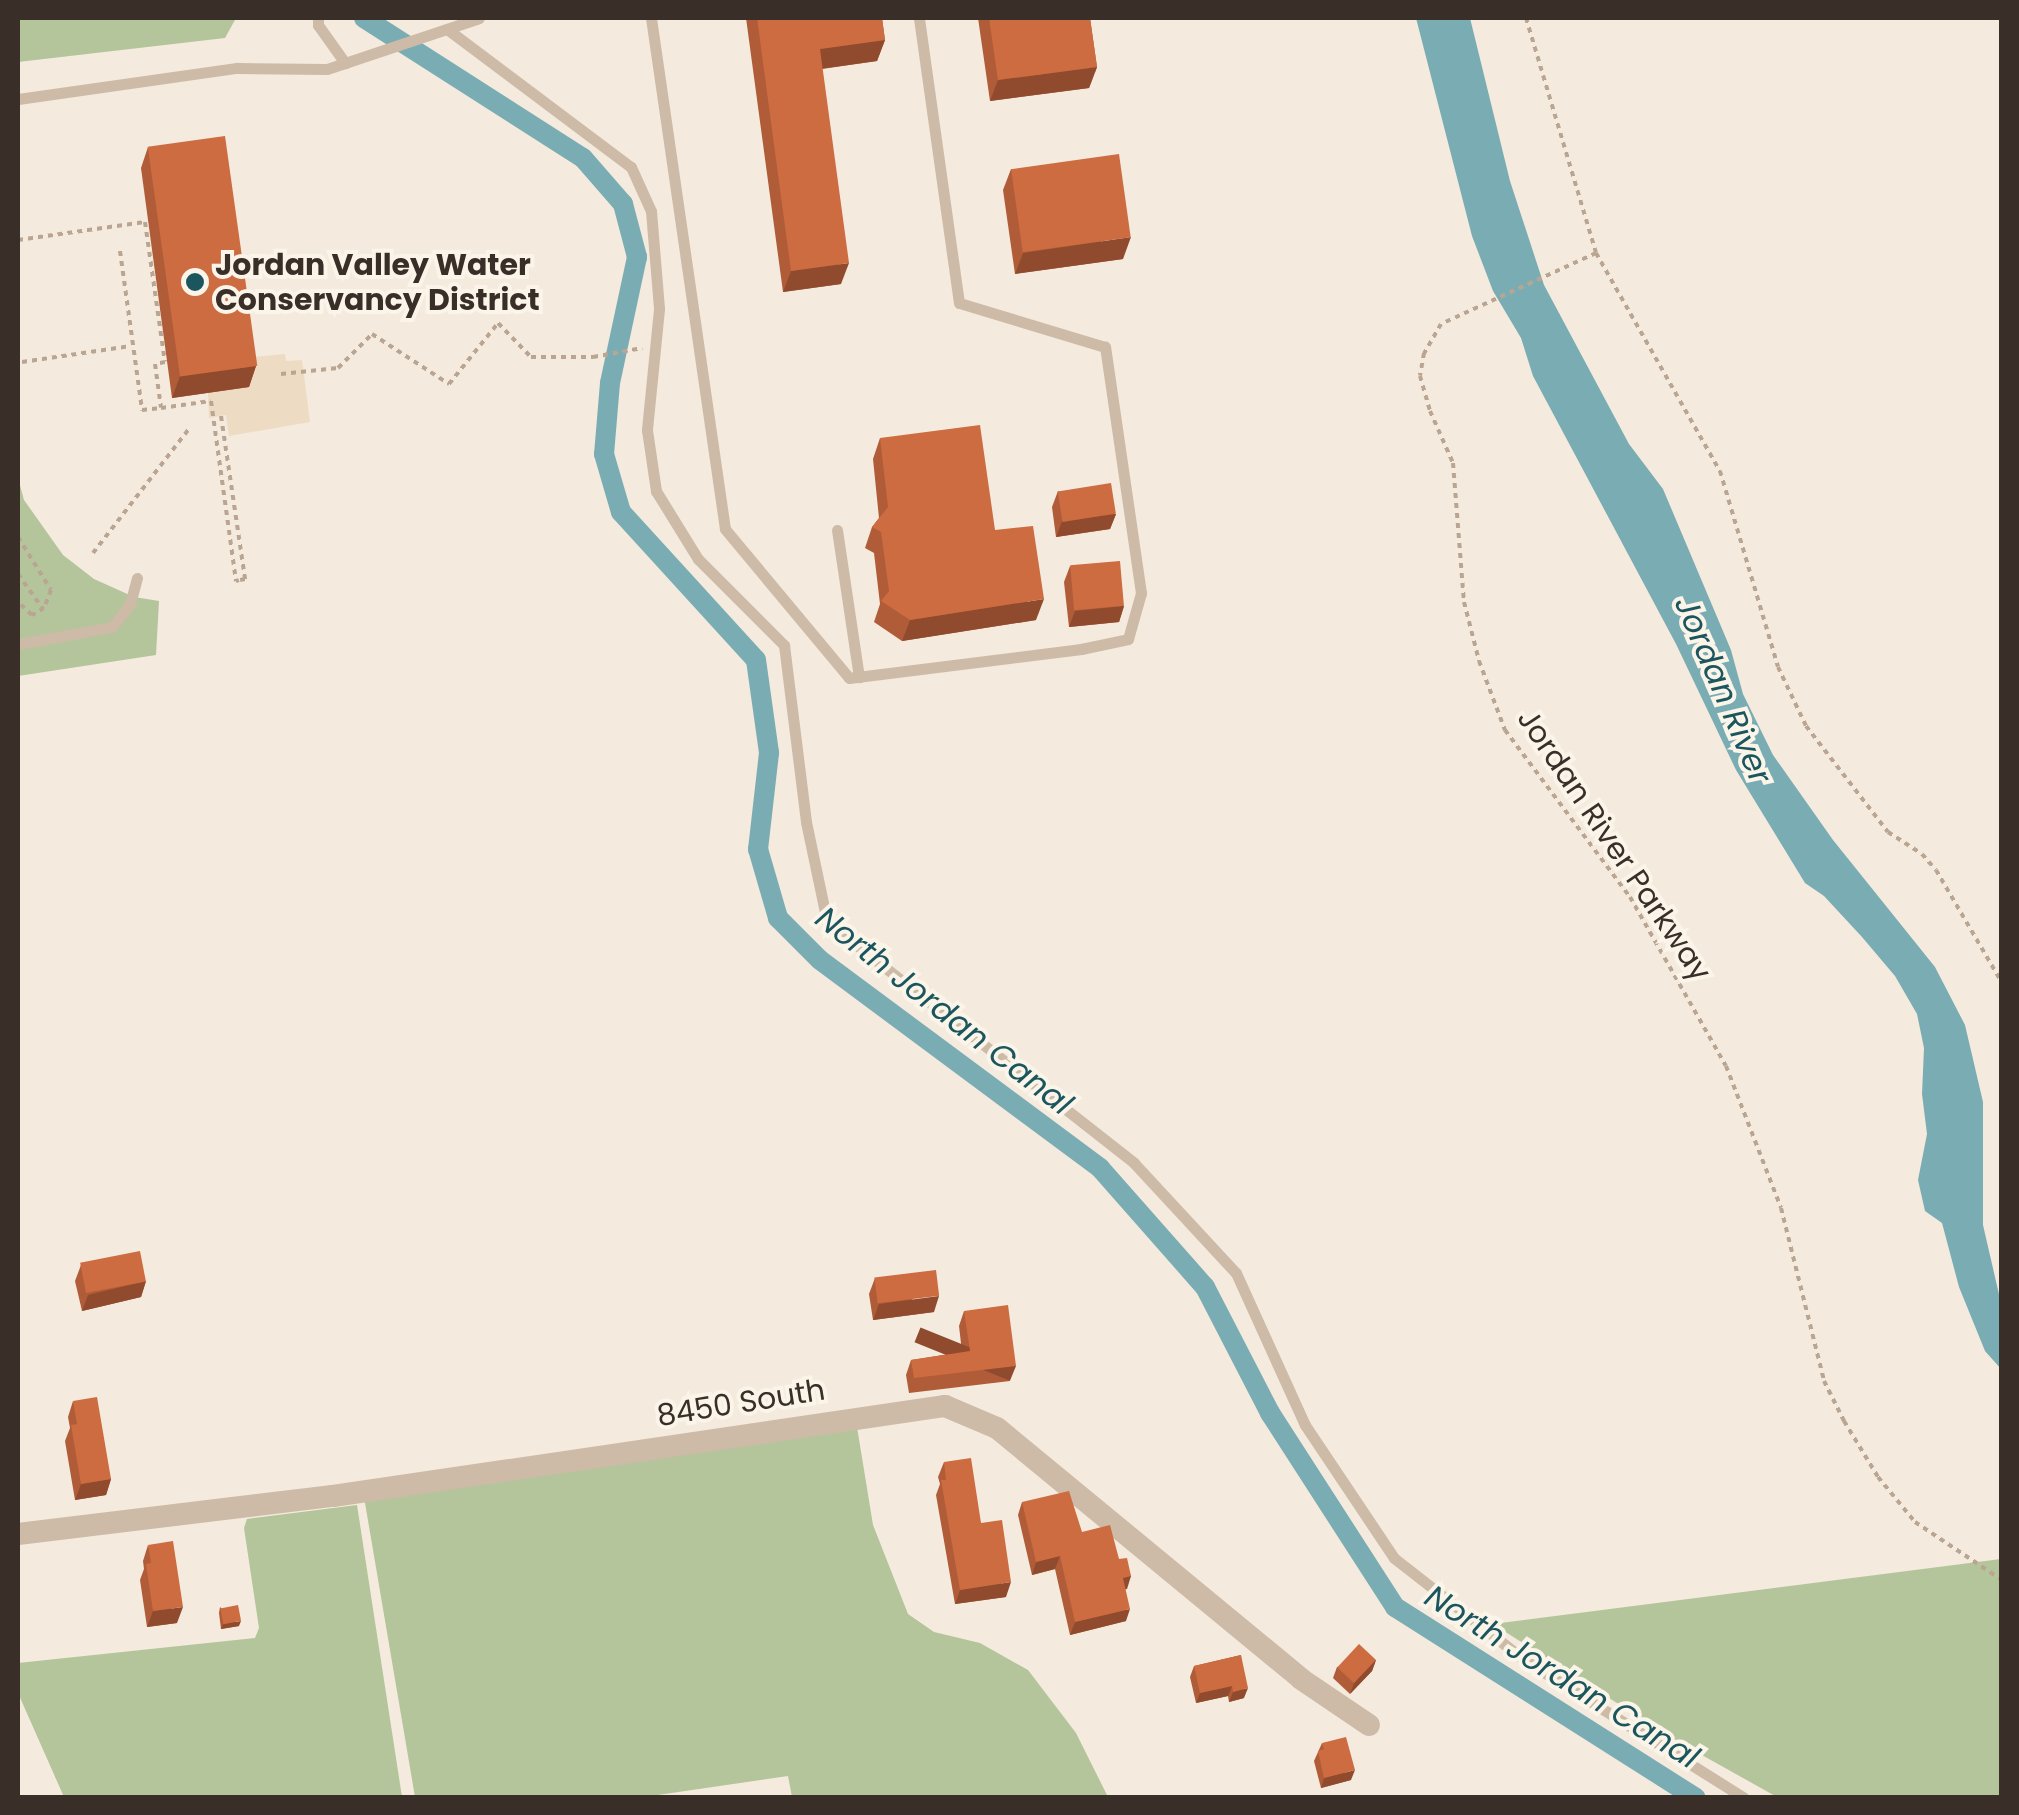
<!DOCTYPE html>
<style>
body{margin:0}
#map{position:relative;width:2019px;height:1815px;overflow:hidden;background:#f4eadd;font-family:Poppins,sans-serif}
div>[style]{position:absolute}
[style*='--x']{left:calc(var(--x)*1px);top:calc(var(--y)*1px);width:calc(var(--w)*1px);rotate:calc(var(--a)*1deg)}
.green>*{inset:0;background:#b4c49b}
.plaza>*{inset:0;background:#eddcc3}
.water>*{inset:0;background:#7aadb3}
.canal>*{height:20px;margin:-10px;padding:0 10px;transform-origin:10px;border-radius:10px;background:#7aadb3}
.path>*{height:4px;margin-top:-2px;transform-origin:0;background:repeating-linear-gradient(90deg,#b9a591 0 5px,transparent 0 10px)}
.service>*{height:11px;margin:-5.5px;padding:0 5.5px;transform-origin:5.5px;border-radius:5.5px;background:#cdbba7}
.minor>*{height:22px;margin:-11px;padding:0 11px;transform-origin:11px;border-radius:11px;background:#cdbba7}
.wall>*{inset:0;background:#b05c38}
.shaded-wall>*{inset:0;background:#904b2e;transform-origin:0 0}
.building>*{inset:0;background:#cd6b41;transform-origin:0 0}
.dots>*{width:28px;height:28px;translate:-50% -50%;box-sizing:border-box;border:5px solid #fbf4e9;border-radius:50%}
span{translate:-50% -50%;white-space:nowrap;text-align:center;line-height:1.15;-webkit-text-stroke:8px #fbf4e9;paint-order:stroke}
.poi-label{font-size:30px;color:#392f28;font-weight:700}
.left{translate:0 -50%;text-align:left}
.street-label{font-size:30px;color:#392f28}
.water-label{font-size:32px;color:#1b555d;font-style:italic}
.frame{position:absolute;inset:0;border:20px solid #392f28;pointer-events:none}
</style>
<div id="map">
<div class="green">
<i style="clip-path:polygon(18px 18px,236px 18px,225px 38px,18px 62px)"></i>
<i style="clip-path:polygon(18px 478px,24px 500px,63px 555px,94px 579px,134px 597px,159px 601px,156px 655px,18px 676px)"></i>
<i style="clip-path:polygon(857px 1427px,873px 1525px,908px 1614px,934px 1632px,980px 1643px,1028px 1670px,1076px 1733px,1108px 1797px,792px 1797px,788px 1776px,644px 1797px,415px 1797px,364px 1497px)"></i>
<i style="clip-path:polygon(357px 1505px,402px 1797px,64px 1797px,18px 1693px,18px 1663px,255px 1638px,259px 1628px,244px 1528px,247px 1519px)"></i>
<i style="clip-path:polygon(2001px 1559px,2001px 1797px,1777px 1797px,1675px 1740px,1493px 1624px)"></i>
</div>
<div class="plaza">
<i style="clip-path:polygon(285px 354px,286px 361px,302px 360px,310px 422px,229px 436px,226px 415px,209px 418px,208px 393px,245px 358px)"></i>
</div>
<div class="water">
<i style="clip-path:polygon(1416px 18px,1470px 18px,1510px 181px,1544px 285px,1629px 444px,1663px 489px,1731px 650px,1743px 694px,1773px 755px,1833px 840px,1935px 967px,1965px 1025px,1983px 1102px,1983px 1225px,2001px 1303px,2001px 1369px,1985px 1351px,1959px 1287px,1942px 1223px,1925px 1211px,1918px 1180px,1927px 1134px,1922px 1094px,1924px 1048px,1917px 1014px,1895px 976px,1862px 937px,1824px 896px,1805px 883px,1736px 770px,1676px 644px,1533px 376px,1521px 338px,1493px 291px,1472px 236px)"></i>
</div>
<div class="canal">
<i style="--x:364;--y:18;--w:260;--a:32.6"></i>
<i style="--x:583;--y:158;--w:61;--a:49"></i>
<i style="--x:623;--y:204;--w:55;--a:75.2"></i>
<i style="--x:637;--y:257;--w:129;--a:102.1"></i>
<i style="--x:610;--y:383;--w:71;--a:94.8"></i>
<i style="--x:604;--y:454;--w:60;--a:73.7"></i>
<i style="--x:621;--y:512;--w:200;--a:47.6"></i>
<i style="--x:756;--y:660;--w:94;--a:82"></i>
<i style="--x:769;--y:753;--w:97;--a:96.5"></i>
<i style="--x:758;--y:849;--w:72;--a:73.8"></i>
<i style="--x:778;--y:918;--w:59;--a:45"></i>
<i style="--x:820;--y:960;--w:349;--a:36.6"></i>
<i style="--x:1100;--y:1168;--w:159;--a:48.6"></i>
<i style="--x:1205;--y:1287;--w:142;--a:62.7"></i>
<i style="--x:1270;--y:1413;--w:231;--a:57.2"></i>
<i style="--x:1395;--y:1607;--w:356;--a:32.4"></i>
</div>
<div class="path">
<i style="--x:1526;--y:18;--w:245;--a:73.4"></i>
<i style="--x:1596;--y:253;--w:251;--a:60.4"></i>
<i style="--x:1720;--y:471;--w:204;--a:73.5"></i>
<i style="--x:1778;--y:667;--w:65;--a:64.6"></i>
<i style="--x:1806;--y:726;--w:134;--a:52.3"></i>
<i style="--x:1888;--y:832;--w:40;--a:32.9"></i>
<i style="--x:1922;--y:854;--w:21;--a:49"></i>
<i style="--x:1936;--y:870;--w:131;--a:59.7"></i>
<i style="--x:18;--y:240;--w:128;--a:-8.1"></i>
<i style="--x:145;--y:222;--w:141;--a:81.9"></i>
<i style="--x:165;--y:362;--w:10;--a:169"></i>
<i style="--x:155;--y:364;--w:44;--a:82.2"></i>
<i style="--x:161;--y:408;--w:50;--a:-8"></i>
<i style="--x:211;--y:401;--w:182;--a:82.1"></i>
<i style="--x:236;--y:581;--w:3;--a:-18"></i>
<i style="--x:120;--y:251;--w:161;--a:82.1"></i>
<i style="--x:142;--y:410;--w:19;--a:-6"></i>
<i style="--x:1596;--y:253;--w:170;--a:155.4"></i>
<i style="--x:1441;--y:324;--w:34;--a:120"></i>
<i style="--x:1424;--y:353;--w:23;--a:100"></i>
<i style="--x:1420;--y:376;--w:36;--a:74"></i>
<i style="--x:1430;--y:411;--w:57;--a:66.1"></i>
<i style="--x:1453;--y:463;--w:139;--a:85.5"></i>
<i style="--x:1464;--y:602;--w:61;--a:75.7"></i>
<i style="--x:1479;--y:661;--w:74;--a:69.4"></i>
<i style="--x:1505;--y:730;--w:209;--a:53.2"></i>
<i style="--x:1630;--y:897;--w:194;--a:60.4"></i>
<i style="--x:1726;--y:1066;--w:152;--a:68.8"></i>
<i style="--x:1781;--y:1208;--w:178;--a:76"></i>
<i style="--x:1824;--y:1381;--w:45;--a:63.4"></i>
<i style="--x:1844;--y:1421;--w:66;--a:58.7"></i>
<i style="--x:1878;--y:1477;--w:58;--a:50.6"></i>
<i style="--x:1915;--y:1522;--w:105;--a:33.7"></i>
<i style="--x:22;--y:362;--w:110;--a:-8.4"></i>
<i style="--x:281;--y:374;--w:57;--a:-6"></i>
<i style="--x:338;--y:368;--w:48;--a:-45"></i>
<i style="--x:372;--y:334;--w:92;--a:33"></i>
<i style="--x:449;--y:384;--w:78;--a:-51.2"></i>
<i style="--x:498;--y:323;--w:47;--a:45.9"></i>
<i style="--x:531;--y:357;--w:62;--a:0"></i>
<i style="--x:593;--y:357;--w:50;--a:-10.4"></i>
<i style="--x:221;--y:416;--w:165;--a:81.6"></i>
<i style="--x:245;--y:579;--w:5;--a:169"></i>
<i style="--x:18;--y:537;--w:62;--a:58.1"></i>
<i style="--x:51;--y:590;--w:19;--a:111"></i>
<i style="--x:44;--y:608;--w:14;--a:150"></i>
<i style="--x:32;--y:615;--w:19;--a:-137"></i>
<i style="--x:93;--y:553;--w:157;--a:-52.3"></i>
<i style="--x:18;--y:574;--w:43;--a:54.5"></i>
</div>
<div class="service">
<i style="--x:318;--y:18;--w:7;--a:90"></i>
<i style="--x:318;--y:25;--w:47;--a:54.6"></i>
<i style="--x:651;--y:18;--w:516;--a:81.76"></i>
<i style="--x:725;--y:529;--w:194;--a:50.2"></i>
<i style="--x:849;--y:678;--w:234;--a:-7.1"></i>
<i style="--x:1081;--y:649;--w:48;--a:-12"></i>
<i style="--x:1128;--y:639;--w:48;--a:-74.2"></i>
<i style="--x:1141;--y:593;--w:249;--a:-98.3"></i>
<i style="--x:1105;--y:347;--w:152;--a:-163.2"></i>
<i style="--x:959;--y:303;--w:288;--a:-98"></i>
<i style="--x:447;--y:29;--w:230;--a:36.9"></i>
<i style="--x:631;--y:167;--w:48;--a:65.6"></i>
<i style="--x:651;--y:211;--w:98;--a:85.3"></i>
<i style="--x:659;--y:309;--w:122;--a:95.7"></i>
<i style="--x:647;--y:430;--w:62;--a:81.6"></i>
<i style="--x:656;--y:491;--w:80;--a:58.3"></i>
<i style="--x:698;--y:559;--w:122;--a:45"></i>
<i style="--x:784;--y:645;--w:178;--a:82.9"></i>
<i style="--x:806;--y:822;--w:102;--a:78.1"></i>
<i style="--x:827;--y:922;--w:390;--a:38.1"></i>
<i style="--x:1134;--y:1163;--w:150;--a:47.2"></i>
<i style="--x:1236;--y:1273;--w:167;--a:65.6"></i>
<i style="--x:1305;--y:1425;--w:160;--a:56.2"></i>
<i style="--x:1394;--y:1558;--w:167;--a:38"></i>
<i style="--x:1526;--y:1661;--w:257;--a:32.1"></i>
<i style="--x:18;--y:99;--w:221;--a:-8.1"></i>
<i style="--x:237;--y:68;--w:90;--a:0.6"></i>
<i style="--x:327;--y:69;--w:160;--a:-18.5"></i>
<i style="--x:837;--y:530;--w:149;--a:81.5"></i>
<i style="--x:18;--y:644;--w:96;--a:-10.3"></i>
<i style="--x:112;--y:627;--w:29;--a:-52"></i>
<i style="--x:130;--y:604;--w:27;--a:-75"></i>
</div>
<div class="minor">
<i style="--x:18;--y:1534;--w:317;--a:-6.9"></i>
<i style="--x:333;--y:1496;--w:619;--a:-8.37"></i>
<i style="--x:945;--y:1406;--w:56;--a:22.9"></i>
<i style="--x:997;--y:1428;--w:394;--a:39.5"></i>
<i style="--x:1301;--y:1679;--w:82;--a:34.1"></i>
</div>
<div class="wall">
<i style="clip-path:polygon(746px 18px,882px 18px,885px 40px,877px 61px,822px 69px,841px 284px,783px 292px)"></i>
<i style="clip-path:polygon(978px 18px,1090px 18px,1097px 67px,1089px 88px,990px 101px)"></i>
<i style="clip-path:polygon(148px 147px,256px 366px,249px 387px,172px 398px,141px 168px)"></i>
<i style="clip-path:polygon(1011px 169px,1123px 259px,1015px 274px,1003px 190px)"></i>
<i style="clip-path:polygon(880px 438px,995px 530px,1036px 620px,902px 641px,874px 622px,880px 604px,874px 553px,865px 548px,872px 527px,879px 518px,873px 459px)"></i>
<i style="clip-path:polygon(1058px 491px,1116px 514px,1110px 529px,1056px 537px,1052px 507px)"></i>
<i style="clip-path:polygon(1070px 566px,1124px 606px,1119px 622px,1069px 627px,1064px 582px)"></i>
<i style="clip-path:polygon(81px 1265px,146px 1281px,141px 1297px,82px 1311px,75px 1281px)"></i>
<i style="clip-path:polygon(875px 1278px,934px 1312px,873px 1320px,869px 1294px)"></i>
<i style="clip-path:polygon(964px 1311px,1010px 1381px,909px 1393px,906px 1375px,911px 1360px,962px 1352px,959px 1326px)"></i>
<i style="clip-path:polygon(73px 1401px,111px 1479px,106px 1495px,75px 1500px,65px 1441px,70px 1428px,68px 1417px)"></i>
<i style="clip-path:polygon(944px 1462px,981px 1523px,1006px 1597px,955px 1604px,936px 1495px,940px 1484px,938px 1477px)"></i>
<i style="clip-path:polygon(1022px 1502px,1082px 1532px,1119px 1559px,1131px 1576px,1125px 1589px,1126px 1621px,1070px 1635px,1055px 1569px,1032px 1575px,1018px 1515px)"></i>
<i style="clip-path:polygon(148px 1545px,177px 1623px,147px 1627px,140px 1580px,144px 1569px,143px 1561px)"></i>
<i style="clip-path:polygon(220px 1607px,239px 1626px,221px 1629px,219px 1613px)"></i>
<i style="clip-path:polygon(1241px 1655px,1244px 1698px,1229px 1702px,1228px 1696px,1196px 1703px,1190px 1677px,1194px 1666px)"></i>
<i style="clip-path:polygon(1376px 1660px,1372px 1671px,1350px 1694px,1333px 1678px,1337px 1667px)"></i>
<i style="clip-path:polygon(1322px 1743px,1351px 1780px,1321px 1788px,1314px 1761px)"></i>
</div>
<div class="shaded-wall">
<i style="clip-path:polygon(885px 40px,877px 61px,812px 70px,820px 49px)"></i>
<i style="clip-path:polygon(1097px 67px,1089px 88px,990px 101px,998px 80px)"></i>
<i style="clip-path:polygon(1131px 237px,1123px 259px,1015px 274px,1023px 253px)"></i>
<i style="clip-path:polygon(849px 263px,841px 284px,783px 292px,791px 271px)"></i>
<i style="clip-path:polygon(256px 366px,249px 387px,172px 398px,180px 376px)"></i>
<i style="clip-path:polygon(1116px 514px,1110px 529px,1056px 537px,1062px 521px)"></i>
<i style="clip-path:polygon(1044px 599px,1036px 620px,902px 641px,910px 620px)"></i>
<i style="clip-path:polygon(1124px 606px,1119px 622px,1069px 627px,1075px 611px)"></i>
<i style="clip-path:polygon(146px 1281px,141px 1297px,82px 1311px,88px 1295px)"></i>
<i style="clip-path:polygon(939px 1296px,934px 1312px,873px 1320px,879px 1304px)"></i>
<i style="left:1016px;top:1366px;width:16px;height:103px;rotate:112deg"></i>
<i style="clip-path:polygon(111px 1479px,106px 1495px,75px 1500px,81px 1484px)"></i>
<i style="clip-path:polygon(1060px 1556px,1055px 1569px,1032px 1575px,1036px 1562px)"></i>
<i style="clip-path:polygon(1131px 1576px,1127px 1589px,1118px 1591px,1123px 1578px)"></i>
<i style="clip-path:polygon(1011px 1582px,1006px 1597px,955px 1604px,960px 1590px)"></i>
<i style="clip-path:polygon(183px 1607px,177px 1623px,147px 1627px,153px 1611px)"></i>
<i style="clip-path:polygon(1130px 1609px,1126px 1621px,1070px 1635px,1075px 1622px)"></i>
<i style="clip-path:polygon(241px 1621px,239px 1626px,221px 1629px,223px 1624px)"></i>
<i style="clip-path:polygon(1376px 1660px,1372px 1671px,1350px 1694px,1354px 1683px)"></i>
<i style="clip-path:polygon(1232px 1686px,1228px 1696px,1196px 1703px,1200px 1693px)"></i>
<i style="clip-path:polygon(1248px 1688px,1244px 1698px,1229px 1702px,1233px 1692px)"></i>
<i style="clip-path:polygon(1355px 1770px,1351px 1780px,1321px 1788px,1324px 1778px)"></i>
</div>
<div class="building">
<i style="clip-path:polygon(757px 18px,882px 18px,885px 40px,820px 49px,849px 263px,791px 271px)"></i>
<i style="clip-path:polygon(989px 18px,1090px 18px,1097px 67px,998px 80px)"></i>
<i style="left:225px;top:136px;width:232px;height:78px;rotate:82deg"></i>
<i style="left:1119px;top:154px;width:84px;height:109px;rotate:82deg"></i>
<i style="clip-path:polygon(980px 425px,995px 530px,1033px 526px,1044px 599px,910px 620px,881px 601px,889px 591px,881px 532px,872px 527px,888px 507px,880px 438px)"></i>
<i style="left:1111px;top:483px;width:31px;height:54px;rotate:81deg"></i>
<i style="left:1120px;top:561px;width:45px;height:50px;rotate:85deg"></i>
<i style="left:140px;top:1251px;width:31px;height:61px;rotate:79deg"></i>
<i style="left:936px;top:1270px;width:26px;height:62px;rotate:83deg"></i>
<i style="clip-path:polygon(1008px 1305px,1016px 1366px,914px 1378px,911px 1360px,970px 1351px,964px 1311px)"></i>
<i style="clip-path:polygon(97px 1397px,111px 1479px,81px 1484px,71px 1425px,77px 1424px,73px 1401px)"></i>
<i style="clip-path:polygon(971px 1458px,981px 1523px,1002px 1520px,1011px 1582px,960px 1590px,941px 1480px,946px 1480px,944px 1462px)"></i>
<i style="clip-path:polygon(1069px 1491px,1082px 1532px,1110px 1525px,1119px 1559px,1127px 1558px,1131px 1576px,1123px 1578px,1130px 1609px,1075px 1622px,1060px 1556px,1036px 1562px,1022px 1502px)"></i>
<i style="clip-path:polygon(173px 1541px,183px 1607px,153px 1611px,146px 1564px,151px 1563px,148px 1545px)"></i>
<i style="left:238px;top:1605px;width:16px;height:18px;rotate:79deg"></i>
<i style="left:1359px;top:1644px;width:23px;height:32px;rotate:43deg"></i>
<i style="clip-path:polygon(1241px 1655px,1248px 1688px,1233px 1692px,1232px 1686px,1200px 1693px,1194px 1666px)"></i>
<i style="clip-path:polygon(1346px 1737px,1355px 1770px,1324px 1778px,1318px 1751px,1324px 1749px,1322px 1743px)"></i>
</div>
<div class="dots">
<i style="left:195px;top:282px;background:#1b555d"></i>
</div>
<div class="poi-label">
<span class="left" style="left:215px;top:282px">Jordan Valley Water<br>Conservancy District</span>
</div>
<div class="street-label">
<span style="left:1614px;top:845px;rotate:56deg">Jordan River Parkway</span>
<span style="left:741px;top:1403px;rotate:-9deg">8450 South</span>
</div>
<div class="water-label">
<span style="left:1723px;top:690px;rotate:67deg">Jordan River</span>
<span style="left:944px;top:1011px;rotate:38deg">North Jordan Canal</span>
<span style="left:1562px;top:1677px;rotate:32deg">North Jordan Canal</span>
</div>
<div class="frame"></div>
</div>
